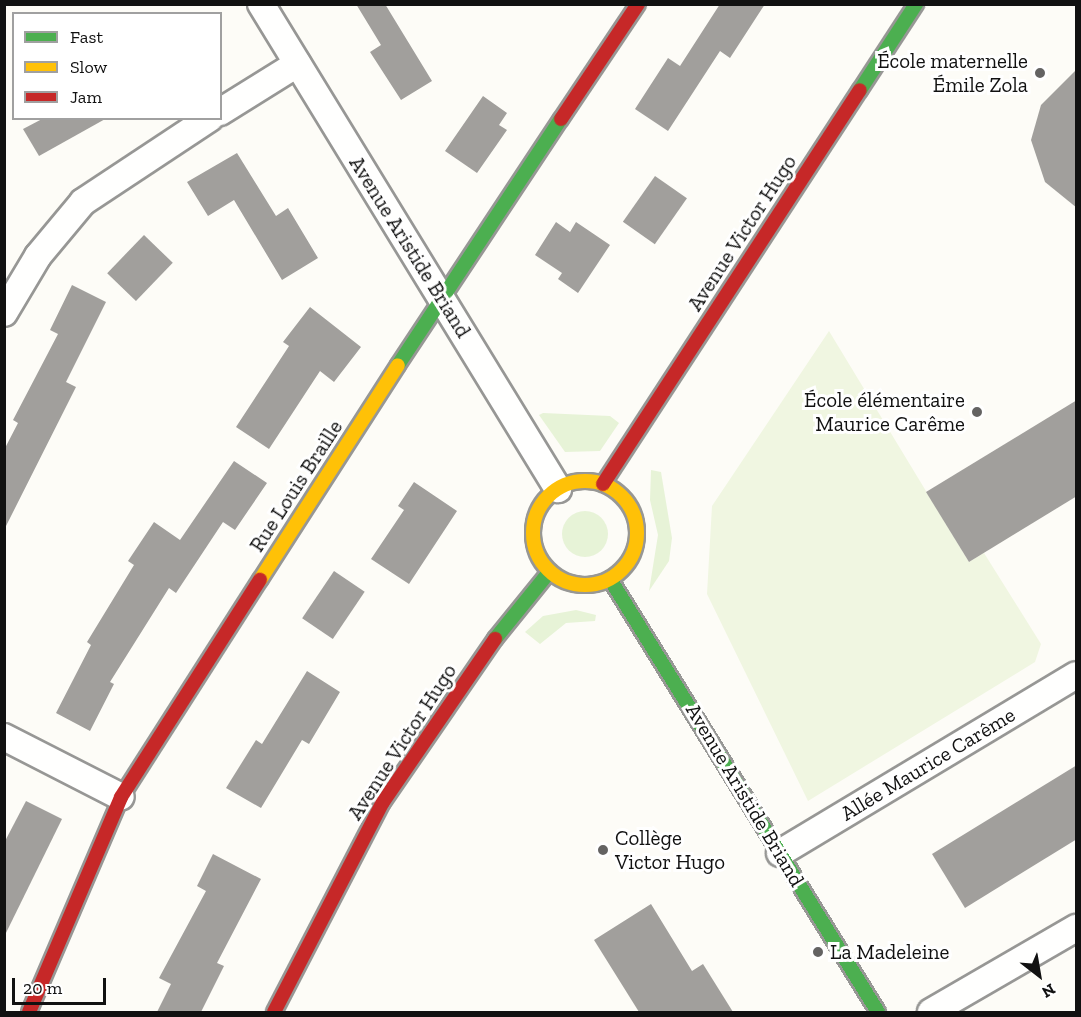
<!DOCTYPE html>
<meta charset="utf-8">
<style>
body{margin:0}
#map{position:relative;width:1081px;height:1017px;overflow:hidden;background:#fdfcf7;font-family:"Zilla Slab",serif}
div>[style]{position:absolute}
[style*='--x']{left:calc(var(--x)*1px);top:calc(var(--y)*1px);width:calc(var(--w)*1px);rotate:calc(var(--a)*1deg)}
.green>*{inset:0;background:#e7f3d7}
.round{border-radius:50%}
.pitch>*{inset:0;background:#f0f6e1}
.building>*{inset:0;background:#a19f9c;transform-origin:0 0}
.roads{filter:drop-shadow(2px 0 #979795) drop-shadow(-2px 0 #979795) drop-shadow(0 2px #979795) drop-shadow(0 -2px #979795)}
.street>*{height:26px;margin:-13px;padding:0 13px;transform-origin:13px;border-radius:13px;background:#fffffe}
.fast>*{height:14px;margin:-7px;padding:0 7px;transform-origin:7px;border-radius:7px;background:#4caf50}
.slow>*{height:14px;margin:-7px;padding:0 7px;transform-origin:7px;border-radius:7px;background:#ffc107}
.slow>.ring{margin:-7px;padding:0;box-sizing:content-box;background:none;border:14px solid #ffc107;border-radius:50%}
.jam>*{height:14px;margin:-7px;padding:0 7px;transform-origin:7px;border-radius:7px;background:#c62828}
.dots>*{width:16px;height:16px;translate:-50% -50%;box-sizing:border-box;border:3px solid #fff;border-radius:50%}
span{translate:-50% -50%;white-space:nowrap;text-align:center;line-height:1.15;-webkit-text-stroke:6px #fff;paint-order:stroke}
.poi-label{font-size:21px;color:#111}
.right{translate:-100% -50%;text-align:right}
.left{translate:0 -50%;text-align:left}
.street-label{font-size:21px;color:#111}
.frame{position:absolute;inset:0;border:6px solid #111;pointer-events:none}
.legend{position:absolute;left:12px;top:12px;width:210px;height:108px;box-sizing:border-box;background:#fff;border:2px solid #a0a0a0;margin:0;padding:8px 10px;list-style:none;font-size:18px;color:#111}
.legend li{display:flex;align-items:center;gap:12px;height:30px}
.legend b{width:30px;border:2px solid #a0a0a0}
.north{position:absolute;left:1009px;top:945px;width:60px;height:60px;-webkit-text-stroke:4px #fff;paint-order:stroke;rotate:149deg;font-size:16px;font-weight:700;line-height:24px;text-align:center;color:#111}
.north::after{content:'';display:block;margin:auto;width:21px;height:27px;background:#111;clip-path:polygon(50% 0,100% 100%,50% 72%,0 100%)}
.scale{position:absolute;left:12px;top:978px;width:94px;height:27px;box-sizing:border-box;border:3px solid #111;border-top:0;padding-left:8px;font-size:18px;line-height:21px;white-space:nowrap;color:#111;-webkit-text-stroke:4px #fff;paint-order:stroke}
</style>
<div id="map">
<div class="green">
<i style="clip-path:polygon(543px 413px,610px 416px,619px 423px,600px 451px,565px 452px,539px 415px)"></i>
<i style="clip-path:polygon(651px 470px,661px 472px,672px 538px,669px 561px,649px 591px,658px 535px,650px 500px)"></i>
<i class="round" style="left:562px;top:511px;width:46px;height:46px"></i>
<i style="clip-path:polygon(576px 610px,596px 615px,595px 621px,566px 623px,540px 644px,525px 632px,543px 616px)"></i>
</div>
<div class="pitch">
<i style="clip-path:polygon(829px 331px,969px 562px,984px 553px,1041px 644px,1035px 662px,808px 801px,707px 594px,712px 506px)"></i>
</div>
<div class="building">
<i style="clip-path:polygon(356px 4px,385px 4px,432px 81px,401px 100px,370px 52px,381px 45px)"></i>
<i style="clip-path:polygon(720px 4px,765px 4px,730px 58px,720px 51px,668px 131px,635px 109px,668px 58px,680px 66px)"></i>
<i style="clip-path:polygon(1077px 69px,1077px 208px,1045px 182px,1031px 140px,1041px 105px)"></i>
<i style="clip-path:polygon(483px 96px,507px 113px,499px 125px,507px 130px,477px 173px,445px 151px)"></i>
<i style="clip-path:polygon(44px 118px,107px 118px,39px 156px,23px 129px)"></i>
<i style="clip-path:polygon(237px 153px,276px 216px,288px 208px,318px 258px,282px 280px,234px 200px,208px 216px,187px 182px)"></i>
<i style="left:655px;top:176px;width:39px;height:56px;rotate:35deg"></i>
<i style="clip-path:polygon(556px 222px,570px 232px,576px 222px,610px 245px,578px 293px,558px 279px,562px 273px,535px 255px)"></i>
<i style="left:144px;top:235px;width:40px;height:53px;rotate:44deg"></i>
<i style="clip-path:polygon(72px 285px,106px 302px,66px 382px,76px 387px,4px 530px,4px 450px,18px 423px,13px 420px,58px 334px,50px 330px)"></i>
<i style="clip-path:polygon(310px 307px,361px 347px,334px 382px,320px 371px,269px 449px,236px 427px,289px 346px,283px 342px)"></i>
<i style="clip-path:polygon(1077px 400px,1077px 496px,969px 562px,926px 492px)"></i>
<i style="clip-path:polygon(234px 461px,267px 483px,235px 530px,223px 522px,176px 593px,169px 588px,110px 682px,114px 684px,90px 731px,56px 713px,91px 645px,87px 642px,134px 565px,128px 561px,154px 522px,180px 540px)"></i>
<i style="clip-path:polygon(414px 482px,457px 511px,409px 584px,371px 559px,404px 510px,398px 506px)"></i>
<i style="left:334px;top:571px;width:37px;height:57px;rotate:34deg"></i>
<i style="clip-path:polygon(307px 671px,340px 692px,309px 744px,302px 740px,261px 808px,226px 788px,256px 740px,262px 744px)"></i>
<i style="clip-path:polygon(1077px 765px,1077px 839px,965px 908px,932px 854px)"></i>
<i style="clip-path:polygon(26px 801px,62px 819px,4px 937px,4px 843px)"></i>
<i style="clip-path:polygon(213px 854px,261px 879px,217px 963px,224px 966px,201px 1012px,157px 1012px,171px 984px,159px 978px,206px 891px,197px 886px)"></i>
<i style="clip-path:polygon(651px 904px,692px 971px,703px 964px,733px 1012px,639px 1012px,594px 940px)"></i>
</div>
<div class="roads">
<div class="street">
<i style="--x:261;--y:4;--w:569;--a:58.52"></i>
<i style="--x:220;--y:112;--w:91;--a:-31.9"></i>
<i style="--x:4;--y:313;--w:66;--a:-59.2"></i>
<i style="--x:38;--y:256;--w:70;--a:-50.2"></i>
<i style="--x:83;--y:202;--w:152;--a:-33.5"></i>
<i style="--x:4;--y:737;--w:131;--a:27.1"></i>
<i style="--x:780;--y:853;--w:345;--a:-31"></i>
<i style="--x:931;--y:1012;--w:168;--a:-30.1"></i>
</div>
<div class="fast">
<i style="--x:860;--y:90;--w:103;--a:-56.9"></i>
<i style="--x:398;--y:365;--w:295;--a:-56.5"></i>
<i style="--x:610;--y:579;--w:509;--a:58.25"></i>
<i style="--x:495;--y:639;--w:87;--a:-51"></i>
</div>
<div class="slow">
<i class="ring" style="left:533px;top:481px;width:90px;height:90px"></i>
<i style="--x:260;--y:580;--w:255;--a:-57.3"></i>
</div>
<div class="jam">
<i style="--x:561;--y:119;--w:138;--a:-56.2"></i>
<i style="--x:603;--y:484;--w:470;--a:-56.9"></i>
<i style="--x:29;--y:1012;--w:234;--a:-66.8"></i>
<i style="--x:121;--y:797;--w:258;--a:-57.4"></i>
<i style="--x:274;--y:1012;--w:237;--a:-62.6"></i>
<i style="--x:383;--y:802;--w:198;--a:-55.5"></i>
</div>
</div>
<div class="dots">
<i style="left:1040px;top:73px;background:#646362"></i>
<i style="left:977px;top:412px;background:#646362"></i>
<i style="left:603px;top:850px;background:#646362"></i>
<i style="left:818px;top:952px;background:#646362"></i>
</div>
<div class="poi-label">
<span class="right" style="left:1028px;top:73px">École maternelle<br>Émile Zola</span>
<span class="right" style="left:965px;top:412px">École élémentaire<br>Maurice Carême</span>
<span class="left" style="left:615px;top:850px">Collège<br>Victor Hugo</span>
<span class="left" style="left:830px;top:952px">La Madeleine</span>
</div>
<div class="street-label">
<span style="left:742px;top:233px;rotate:-57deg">Avenue Victor Hugo</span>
<span style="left:410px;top:247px;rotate:58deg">Avenue Aristide Briand</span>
<span style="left:296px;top:486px;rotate:-57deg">Rue Louis Braille</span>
<span style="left:402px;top:742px;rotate:-57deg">Avenue Victor Hugo</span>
<span style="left:928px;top:764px;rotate:-31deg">Allée Maurice Carême</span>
<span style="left:745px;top:795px;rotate:59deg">Avenue Aristide Briand</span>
</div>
<div class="frame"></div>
<ul class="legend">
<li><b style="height:8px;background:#4caf50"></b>Fast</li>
<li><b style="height:8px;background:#ffc107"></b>Slow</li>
<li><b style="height:8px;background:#c62828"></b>Jam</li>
</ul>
<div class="north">N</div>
<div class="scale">20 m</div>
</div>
